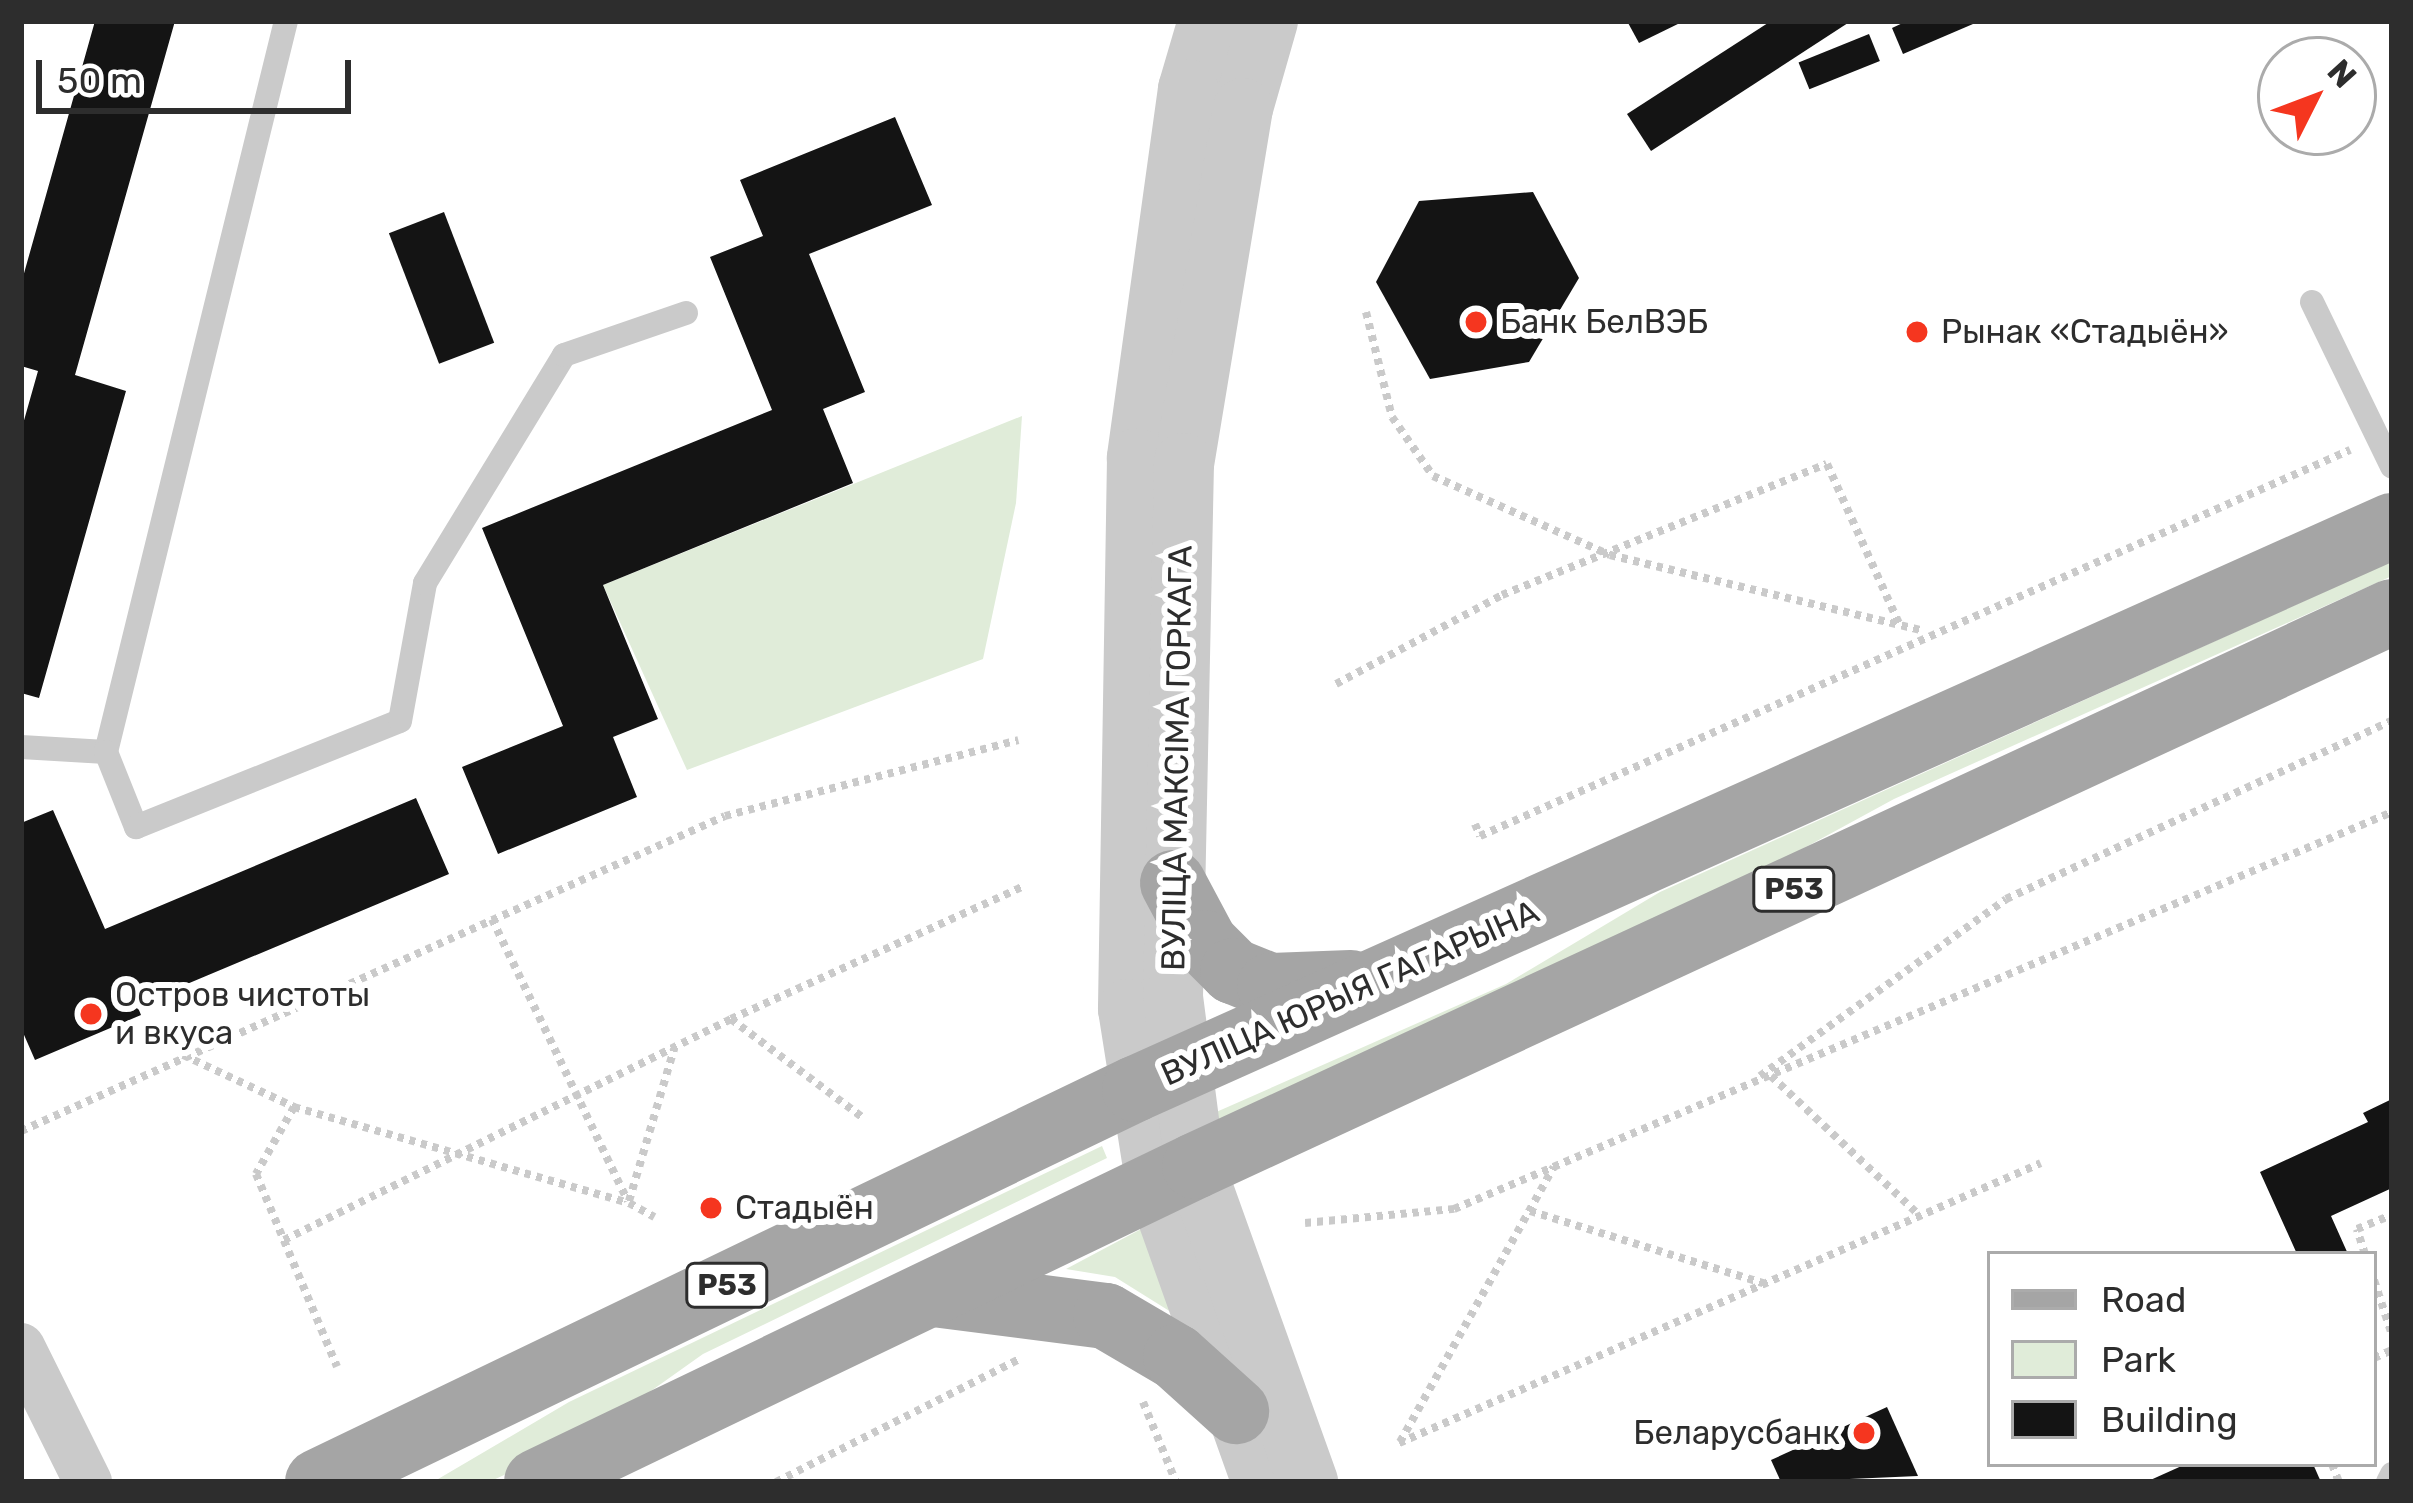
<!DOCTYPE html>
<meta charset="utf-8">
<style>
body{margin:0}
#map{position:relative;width:2413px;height:1503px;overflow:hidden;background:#fff;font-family:Rubik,sans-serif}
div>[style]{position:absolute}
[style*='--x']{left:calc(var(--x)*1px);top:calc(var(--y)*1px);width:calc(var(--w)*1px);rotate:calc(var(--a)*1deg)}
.green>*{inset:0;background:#e0ecd9}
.building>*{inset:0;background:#141414;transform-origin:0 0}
.path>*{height:8px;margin-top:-4px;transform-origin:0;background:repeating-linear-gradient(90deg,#cacaca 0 6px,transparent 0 12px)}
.service>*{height:24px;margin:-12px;padding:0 12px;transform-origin:12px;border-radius:12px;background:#cacaca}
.minor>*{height:48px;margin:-24px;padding:0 24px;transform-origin:24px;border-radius:24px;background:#cacaca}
.tertiary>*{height:60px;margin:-30px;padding:0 30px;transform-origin:30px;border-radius:30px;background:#cacaca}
.primary>*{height:66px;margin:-33px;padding:0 33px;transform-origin:33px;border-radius:33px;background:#a5a5a5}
.dots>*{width:33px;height:33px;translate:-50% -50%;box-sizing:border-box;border:6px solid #fff;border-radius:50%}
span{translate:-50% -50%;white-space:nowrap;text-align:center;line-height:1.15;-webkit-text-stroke:12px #fff;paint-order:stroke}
.shield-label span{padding:3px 9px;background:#fff;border:3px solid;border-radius:9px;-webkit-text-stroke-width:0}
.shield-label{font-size:30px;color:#2d2d2d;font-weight:700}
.poi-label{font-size:33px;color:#2d2d2d}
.left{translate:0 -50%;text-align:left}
.right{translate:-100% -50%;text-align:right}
.street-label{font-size:33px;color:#2d2d2d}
.frame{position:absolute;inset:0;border:24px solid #2d2d2d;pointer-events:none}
.legend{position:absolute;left:1987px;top:1251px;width:390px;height:216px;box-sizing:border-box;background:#fff;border:3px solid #ababab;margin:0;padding:15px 21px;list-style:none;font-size:36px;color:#2d2d2d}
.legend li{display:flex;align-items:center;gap:24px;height:60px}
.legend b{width:60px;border:3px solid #ababab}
.north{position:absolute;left:2257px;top:36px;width:120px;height:120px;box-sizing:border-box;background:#fff;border:3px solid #ababab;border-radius:50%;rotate:48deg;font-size:33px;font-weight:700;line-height:48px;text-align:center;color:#2d2d2d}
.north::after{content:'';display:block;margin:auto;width:42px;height:54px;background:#f5361f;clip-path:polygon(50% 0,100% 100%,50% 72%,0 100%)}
.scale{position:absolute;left:36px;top:60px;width:315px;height:54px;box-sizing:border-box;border:6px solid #2d2d2d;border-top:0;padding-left:15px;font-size:36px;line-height:42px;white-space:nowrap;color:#2d2d2d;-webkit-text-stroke:9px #fff;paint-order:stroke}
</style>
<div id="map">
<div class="green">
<i style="clip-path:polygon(1022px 416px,1016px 503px,983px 659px,687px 770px,603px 585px)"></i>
<i style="clip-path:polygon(2392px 561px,2392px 576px,1894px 799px,1676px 918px,1217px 1125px,1214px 1113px,1506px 984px,1660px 892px)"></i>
<i style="clip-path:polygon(1102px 1146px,1107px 1158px,703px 1354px,589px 1435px,489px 1482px,433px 1482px,569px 1402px)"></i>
<i style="clip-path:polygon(1143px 1228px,1179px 1317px,1115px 1277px,1066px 1269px)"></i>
</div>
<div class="building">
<i style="clip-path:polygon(95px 21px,175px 21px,75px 375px,126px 391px,39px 698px,21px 693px,21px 431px,38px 371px,21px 366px,21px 284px)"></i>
<i style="clip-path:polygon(1627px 21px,1684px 21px,1639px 43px)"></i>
<i style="clip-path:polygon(1771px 21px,1851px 21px,1651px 151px,1627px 114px)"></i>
<i style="clip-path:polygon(1907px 21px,1980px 21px,1903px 54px,1892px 28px)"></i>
<i style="left:1869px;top:34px;width:29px;height:76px;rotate:68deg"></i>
<i style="clip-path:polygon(895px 117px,932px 205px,809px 254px,865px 392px,823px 409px,853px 483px,603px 585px,658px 719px,613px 737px,637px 797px,498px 854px,462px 767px,563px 726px,482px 528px,772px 410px,710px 257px,763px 236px,740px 180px)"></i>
<i style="clip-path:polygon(1533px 192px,1579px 278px,1529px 362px,1430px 379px,1376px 282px,1419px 201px)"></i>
<i style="left:444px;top:212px;width:140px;height:59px;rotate:69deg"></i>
<i style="clip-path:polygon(416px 798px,449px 874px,137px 1005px,141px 1015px,35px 1060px,21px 1028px,21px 823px,53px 810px,105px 929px)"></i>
<i style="clip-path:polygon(2392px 1099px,2392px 1188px,2331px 1216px,2348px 1254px,2297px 1254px,2260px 1172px,2368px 1122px,2363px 1113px)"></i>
<i style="clip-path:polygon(1887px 1407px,1918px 1476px,1781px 1482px,1771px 1460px)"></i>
<i style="clip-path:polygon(2186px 1464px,2313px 1464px,2321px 1482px,2146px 1482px)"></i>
</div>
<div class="path">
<i style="--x:1366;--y:312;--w:108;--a:76.1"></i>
<i style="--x:1392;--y:417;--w:72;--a:55.2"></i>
<i style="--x:1433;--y:476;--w:194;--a:24.1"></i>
<i style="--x:1610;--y:555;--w:322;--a:13.6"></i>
<i style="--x:1336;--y:684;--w:188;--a:-28.2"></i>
<i style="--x:1502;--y:595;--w:350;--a:-22"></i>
<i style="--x:1827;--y:464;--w:178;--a:65.7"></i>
<i style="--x:1475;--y:824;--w:13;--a:67"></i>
<i style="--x:1480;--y:836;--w:952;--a:-23.93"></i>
<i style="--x:492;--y:919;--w:313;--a:64.3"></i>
<i style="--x:731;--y:1019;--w:322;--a:-24.4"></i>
<i style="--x:183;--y:1055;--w:123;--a:25.1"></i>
<i style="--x:294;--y:1107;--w:348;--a:16"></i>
<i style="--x:629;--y:1203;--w:29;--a:29"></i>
<i style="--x:1760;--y:1076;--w:303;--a:-35.7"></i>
<i style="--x:2006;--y:899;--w:425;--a:-24.8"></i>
<i style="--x:1771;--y:1076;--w:204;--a:43.2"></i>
<i style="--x:294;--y:1107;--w:77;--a:119.6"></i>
<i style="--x:256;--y:1174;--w:209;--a:67.2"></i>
<i style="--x:21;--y:1131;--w:771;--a:-24.11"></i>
<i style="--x:725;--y:816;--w:303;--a:-14.5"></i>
<i style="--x:629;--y:1201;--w:159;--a:-73.5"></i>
<i style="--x:1530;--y:1211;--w:244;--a:17.2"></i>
<i style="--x:1305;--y:1223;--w:150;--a:-5.4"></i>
<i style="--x:1454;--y:1209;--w:1019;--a:-22.94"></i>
<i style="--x:284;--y:1240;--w:499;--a:-26.3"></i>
<i style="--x:731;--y:1019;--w:164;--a:36.8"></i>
<i style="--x:2365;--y:1254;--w:26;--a:-108"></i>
<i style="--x:2357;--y:1229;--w:38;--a:-22"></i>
<i style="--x:2374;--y:1280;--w:58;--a:71.9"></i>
<i style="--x:2374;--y:1358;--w:20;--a:-24"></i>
<i style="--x:1143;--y:1402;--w:87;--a:67.6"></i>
<i style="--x:1400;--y:1442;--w:315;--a:-60.8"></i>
<i style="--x:1399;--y:1443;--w:700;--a:-23.56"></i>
<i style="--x:2332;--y:1464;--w:19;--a:69"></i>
<i style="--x:776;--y:1482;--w:275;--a:-26.8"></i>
</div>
<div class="service">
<i style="--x:2312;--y:302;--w:183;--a:64.1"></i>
<i style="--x:21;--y:747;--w:85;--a:3.4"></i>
<i style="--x:106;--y:752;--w:753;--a:-76.17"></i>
<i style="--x:106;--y:752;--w:81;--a:68.2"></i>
<i style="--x:136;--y:827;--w:284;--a:-21.9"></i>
<i style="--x:400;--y:721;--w:140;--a:-79.7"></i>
<i style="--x:425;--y:583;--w:267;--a:-58.6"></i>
<i style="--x:564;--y:355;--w:129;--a:-19"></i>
<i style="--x:2388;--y:1482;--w:9;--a:-63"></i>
</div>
<div class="minor">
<i style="--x:21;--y:1347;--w:151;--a:63.6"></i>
</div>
<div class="tertiary">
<i style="--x:1208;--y:21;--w:71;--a:106.4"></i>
<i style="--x:1188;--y:89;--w:373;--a:97.9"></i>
<i style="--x:1137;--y:458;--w:551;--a:90.94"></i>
<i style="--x:1128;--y:1009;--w:178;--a:81"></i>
<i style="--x:1156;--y:1185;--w:315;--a:70.4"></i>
<i style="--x:1268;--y:21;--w:91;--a:106"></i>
<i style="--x:1243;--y:108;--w:360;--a:99.4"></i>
<i style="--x:1184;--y:463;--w:534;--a:91.18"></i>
<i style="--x:1173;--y:997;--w:170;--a:82.6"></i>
<i style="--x:1195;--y:1166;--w:336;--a:70.3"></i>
</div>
<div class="primary">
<i style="--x:1173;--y:883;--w:68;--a:61.9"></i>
<i style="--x:1205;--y:943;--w:40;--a:45"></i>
<i style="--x:1233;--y:971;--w:40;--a:22"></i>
<i style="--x:1270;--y:986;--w:81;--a:-2.1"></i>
<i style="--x:934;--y:1294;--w:173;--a:7.3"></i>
<i style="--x:1106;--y:1316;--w:81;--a:30.4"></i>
<i style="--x:1176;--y:1357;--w:81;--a:42"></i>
<i style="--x:318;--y:1482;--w:907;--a:-25.69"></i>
<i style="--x:1135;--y:1089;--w:1377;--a:-24.13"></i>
<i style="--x:537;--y:1482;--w:730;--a:-25.65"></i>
<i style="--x:1195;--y:1166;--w:1319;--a:-24.84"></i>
</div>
<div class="dots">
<i style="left:1476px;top:322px;background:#f5361f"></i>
<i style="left:1917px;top:332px;background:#f5361f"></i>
<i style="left:91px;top:1014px;background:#f5361f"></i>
<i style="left:711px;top:1208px;background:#f5361f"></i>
<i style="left:1864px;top:1433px;background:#f5361f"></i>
</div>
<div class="shield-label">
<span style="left:1794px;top:889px">Р53</span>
<span style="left:727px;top:1285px">Р53</span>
</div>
<div class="poi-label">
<span class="left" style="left:1500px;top:322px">Банк БелВЭБ</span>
<span class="left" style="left:1941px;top:332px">Рынак «Стадыён»</span>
<span class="left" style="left:115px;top:1014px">Остров чистоты<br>и вкуса</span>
<span class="left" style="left:735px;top:1208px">Стадыён</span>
<span class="right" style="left:1840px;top:1433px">Беларусбанк</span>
</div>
<div class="street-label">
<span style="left:1177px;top:758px;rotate:-89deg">ВУЛІЦА МАКСІМА ГОРКАГА</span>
<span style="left:1350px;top:993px;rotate:-24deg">ВУЛІЦА ЮРЫЯ ГАГАРЫНА</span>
</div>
<div class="frame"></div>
<ul class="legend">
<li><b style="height:15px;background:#a5a5a5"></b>Road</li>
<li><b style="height:33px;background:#e0ecd9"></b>Park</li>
<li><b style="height:33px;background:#141414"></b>Building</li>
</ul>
<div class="north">N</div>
<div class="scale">50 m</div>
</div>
